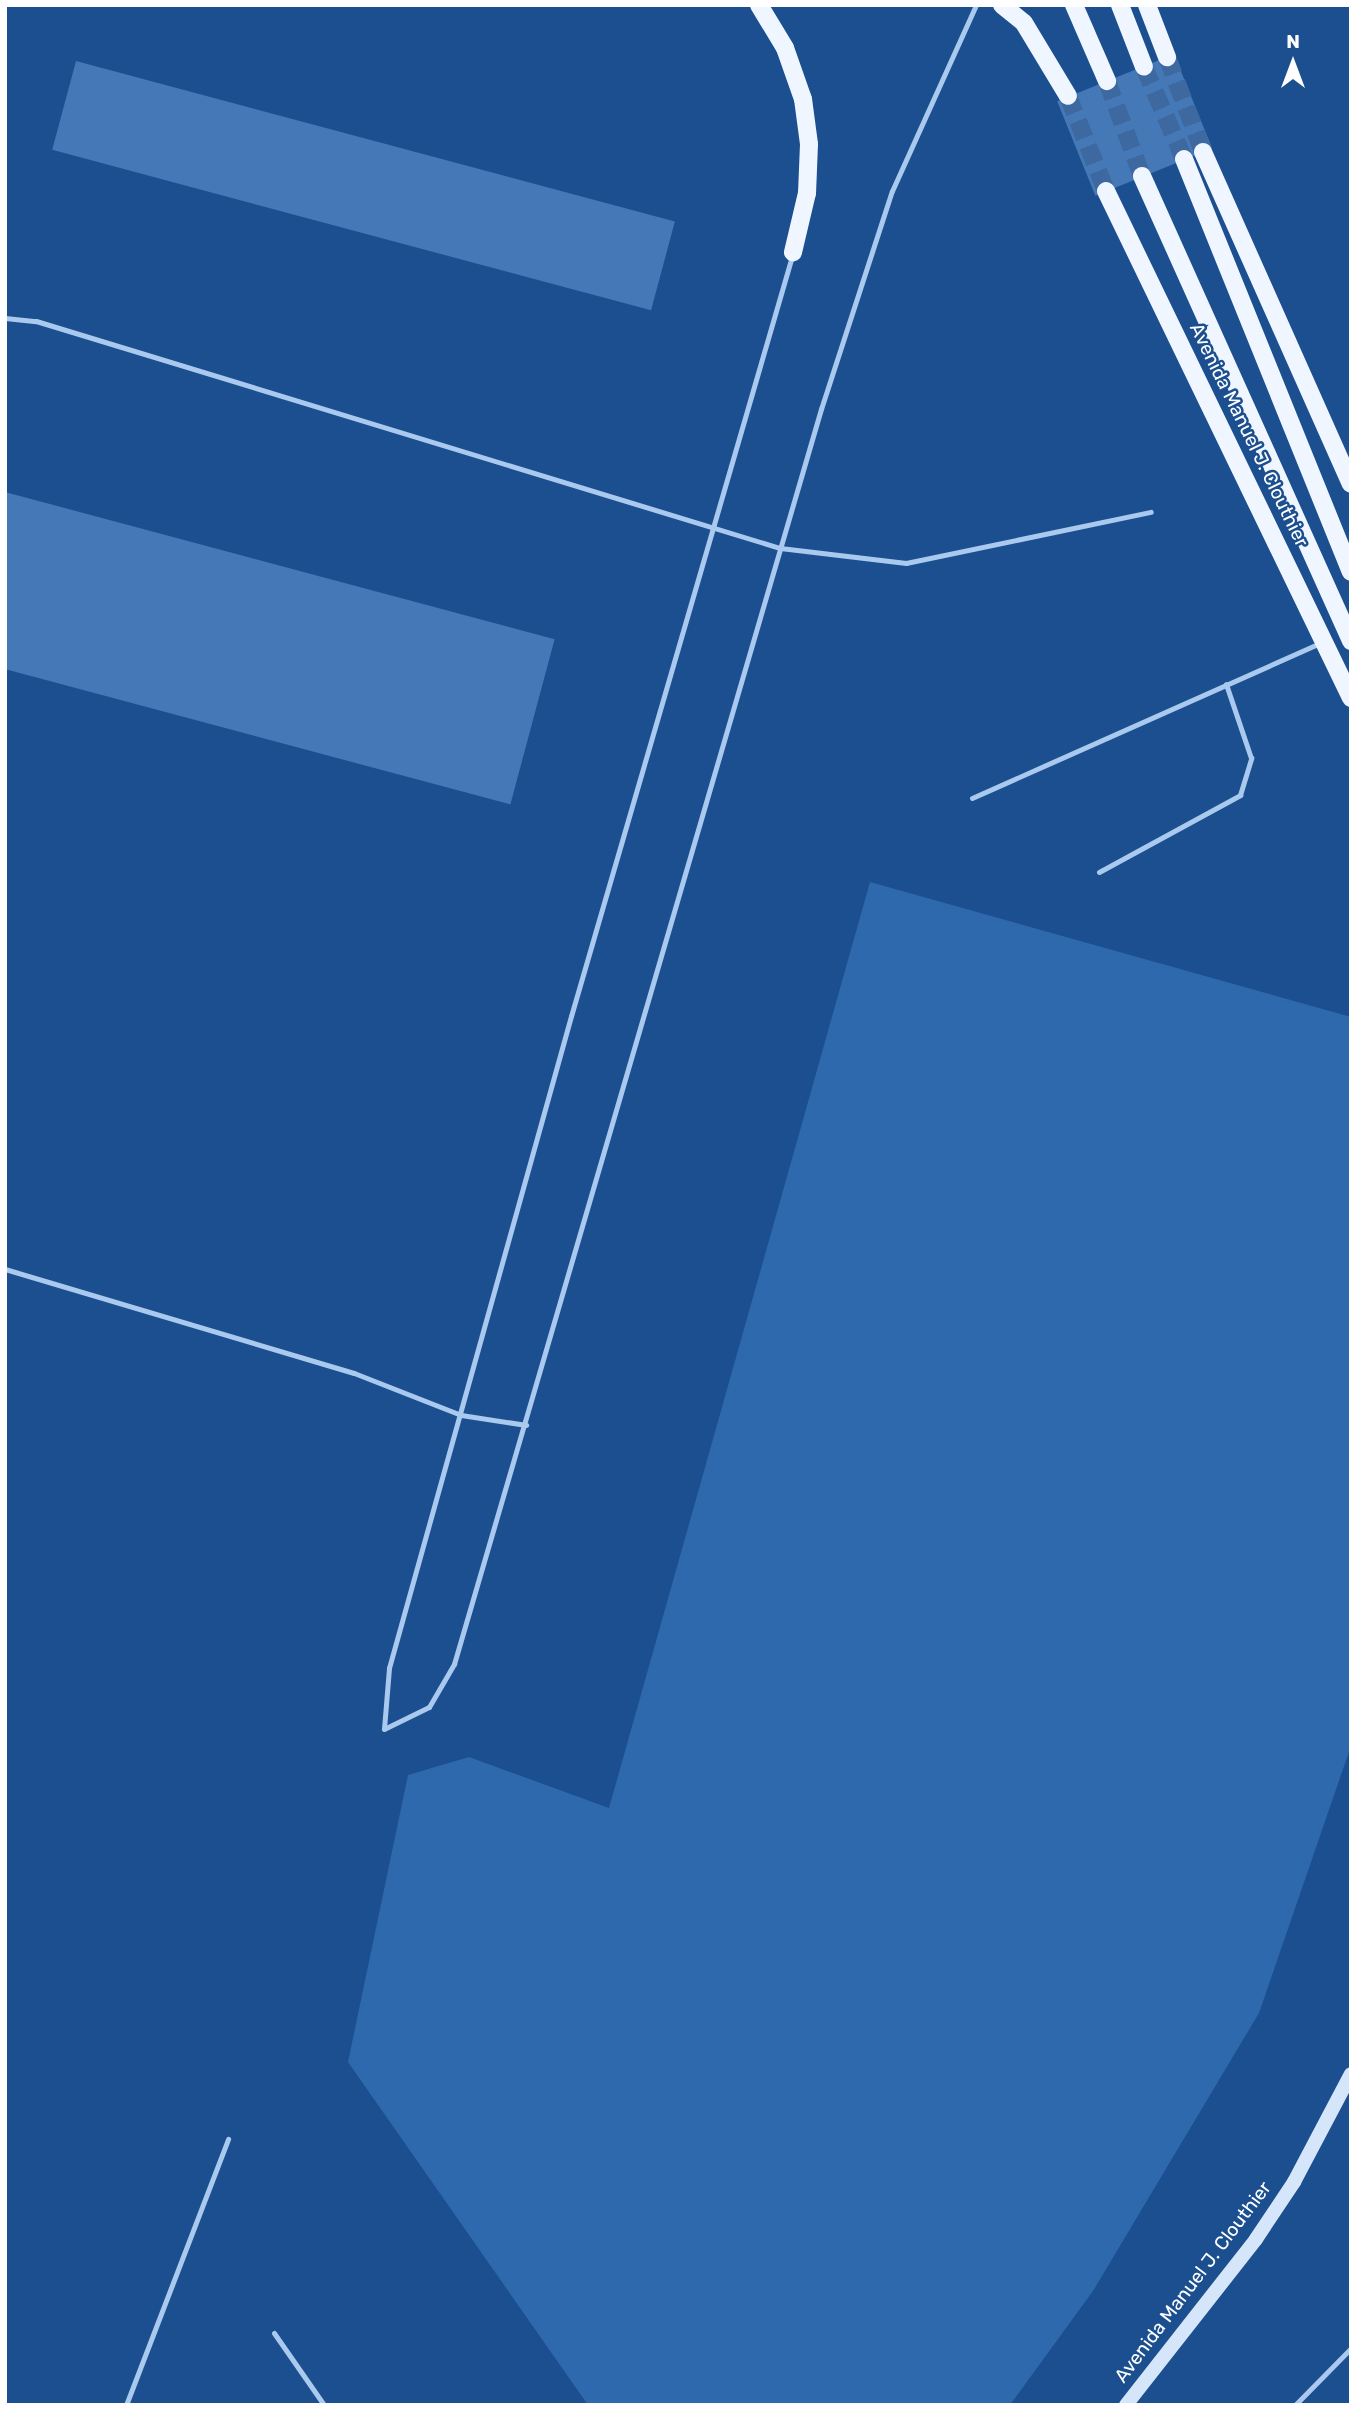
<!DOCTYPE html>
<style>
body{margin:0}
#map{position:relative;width:1356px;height:2410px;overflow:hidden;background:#1b4f8f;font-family:Rubik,sans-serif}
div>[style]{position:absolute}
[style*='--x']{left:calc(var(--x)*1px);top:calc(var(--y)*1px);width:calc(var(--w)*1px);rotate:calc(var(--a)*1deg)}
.green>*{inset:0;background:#2e69ad}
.building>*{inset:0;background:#4478b7;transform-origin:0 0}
.primary-tunnel>*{height:18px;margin-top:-9px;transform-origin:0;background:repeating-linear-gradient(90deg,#3d69a0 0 18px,transparent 0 27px)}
.service>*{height:5px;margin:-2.5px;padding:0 2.5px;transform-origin:2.5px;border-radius:2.5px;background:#a9c9ee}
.secondary>*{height:14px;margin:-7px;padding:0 7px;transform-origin:7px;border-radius:7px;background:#d6e6fa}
.primary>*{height:18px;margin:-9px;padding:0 9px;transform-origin:9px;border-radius:9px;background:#f0f6ff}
span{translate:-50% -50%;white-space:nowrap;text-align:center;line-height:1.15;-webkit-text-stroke:5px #1b4f8f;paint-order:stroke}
.street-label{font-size:19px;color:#fff}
.frame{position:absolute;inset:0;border:7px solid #fff;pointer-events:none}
.north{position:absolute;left:1258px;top:28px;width:70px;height:70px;-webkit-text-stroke:5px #1b4f8f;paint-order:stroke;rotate:0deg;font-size:19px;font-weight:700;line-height:28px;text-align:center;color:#fff}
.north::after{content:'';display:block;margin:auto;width:24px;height:32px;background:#fff;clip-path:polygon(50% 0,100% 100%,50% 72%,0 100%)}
</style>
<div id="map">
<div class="green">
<i style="clip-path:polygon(870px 882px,1351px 1017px,1351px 1746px,1259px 2013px,1093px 2291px,1010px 2405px,588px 2405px,348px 2062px,408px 1775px,469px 1757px,609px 1808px)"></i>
</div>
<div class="building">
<i style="left:1174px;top:54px;width:102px;height:126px;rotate:68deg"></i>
<i style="left:76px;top:61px;width:620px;height:92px;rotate:15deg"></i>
<i style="left:5px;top:492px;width:569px;height:171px;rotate:15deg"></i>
</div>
<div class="primary-tunnel">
<i style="--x:1167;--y:57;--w:102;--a:69.2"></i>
<i style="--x:1144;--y:67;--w:100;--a:66.5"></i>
<i style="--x:1107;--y:81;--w:101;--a:69.8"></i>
<i style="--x:1068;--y:96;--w:102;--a:68.2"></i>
</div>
<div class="service">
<i style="--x:792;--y:256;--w:791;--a:106.21"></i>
<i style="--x:571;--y:1016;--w:677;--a:105.6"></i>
<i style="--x:389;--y:1668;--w:61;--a:94.7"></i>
<i style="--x:384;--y:1729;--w:50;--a:-26.1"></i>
<i style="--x:429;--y:1707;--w:50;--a:-59.8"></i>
<i style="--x:454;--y:1664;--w:1308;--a:-73.7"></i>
<i style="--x:821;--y:409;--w:229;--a:-72"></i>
<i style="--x:892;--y:191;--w:204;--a:-65.7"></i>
<i style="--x:5;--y:318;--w:31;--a:6"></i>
<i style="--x:36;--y:321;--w:778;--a:16.97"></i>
<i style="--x:780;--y:548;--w:127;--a:6.8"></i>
<i style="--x:906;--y:563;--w:250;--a:-11.8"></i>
<i style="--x:972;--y:798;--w:381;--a:-24"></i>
<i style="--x:1099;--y:872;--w:161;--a:-28.6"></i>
<i style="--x:1240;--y:795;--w:39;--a:-73"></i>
<i style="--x:1251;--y:758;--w:78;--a:-108.7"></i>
<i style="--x:5;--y:1269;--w:364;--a:16.6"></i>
<i style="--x:354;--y:1373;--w:115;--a:21.4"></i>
<i style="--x:461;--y:1415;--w:66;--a:8.7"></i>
<i style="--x:274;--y:2333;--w:88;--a:55.2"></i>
<i style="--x:126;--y:2405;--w:285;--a:-69"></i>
<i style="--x:1295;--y:2405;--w:80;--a:-45.5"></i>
</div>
<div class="secondary">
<i style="--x:1126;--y:2405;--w:211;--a:-51.9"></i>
<i style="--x:1256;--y:2239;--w:69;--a:-56.3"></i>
<i style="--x:1294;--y:2182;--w:122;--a:-62.2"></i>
</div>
<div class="primary">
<i style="--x:759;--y:5;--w:50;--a:58.8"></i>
<i style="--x:785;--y:48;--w:54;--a:70.6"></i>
<i style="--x:803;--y:99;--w:45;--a:82.4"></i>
<i style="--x:809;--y:144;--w:49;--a:92.3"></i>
<i style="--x:807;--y:193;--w:61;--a:103.3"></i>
<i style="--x:1002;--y:5;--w:28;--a:39"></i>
<i style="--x:1024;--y:23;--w:85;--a:58.9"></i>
<i style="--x:1074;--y:5;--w:83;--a:66.5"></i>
<i style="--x:1120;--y:5;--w:66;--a:68.8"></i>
<i style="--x:1147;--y:5;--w:56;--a:69"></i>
<i style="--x:1203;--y:152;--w:363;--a:66"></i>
<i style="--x:1184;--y:159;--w:445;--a:68"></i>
<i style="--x:1142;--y:176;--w:510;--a:65.8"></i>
<i style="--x:1106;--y:191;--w:563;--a:64.21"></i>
</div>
<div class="street-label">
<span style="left:1249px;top:435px;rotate:64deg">Avenida Manuel J. Clouthier</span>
<span style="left:1193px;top:2282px;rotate:-53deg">Avenida Manuel J. Clouthier</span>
</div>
<div class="frame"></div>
<div class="north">N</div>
</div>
